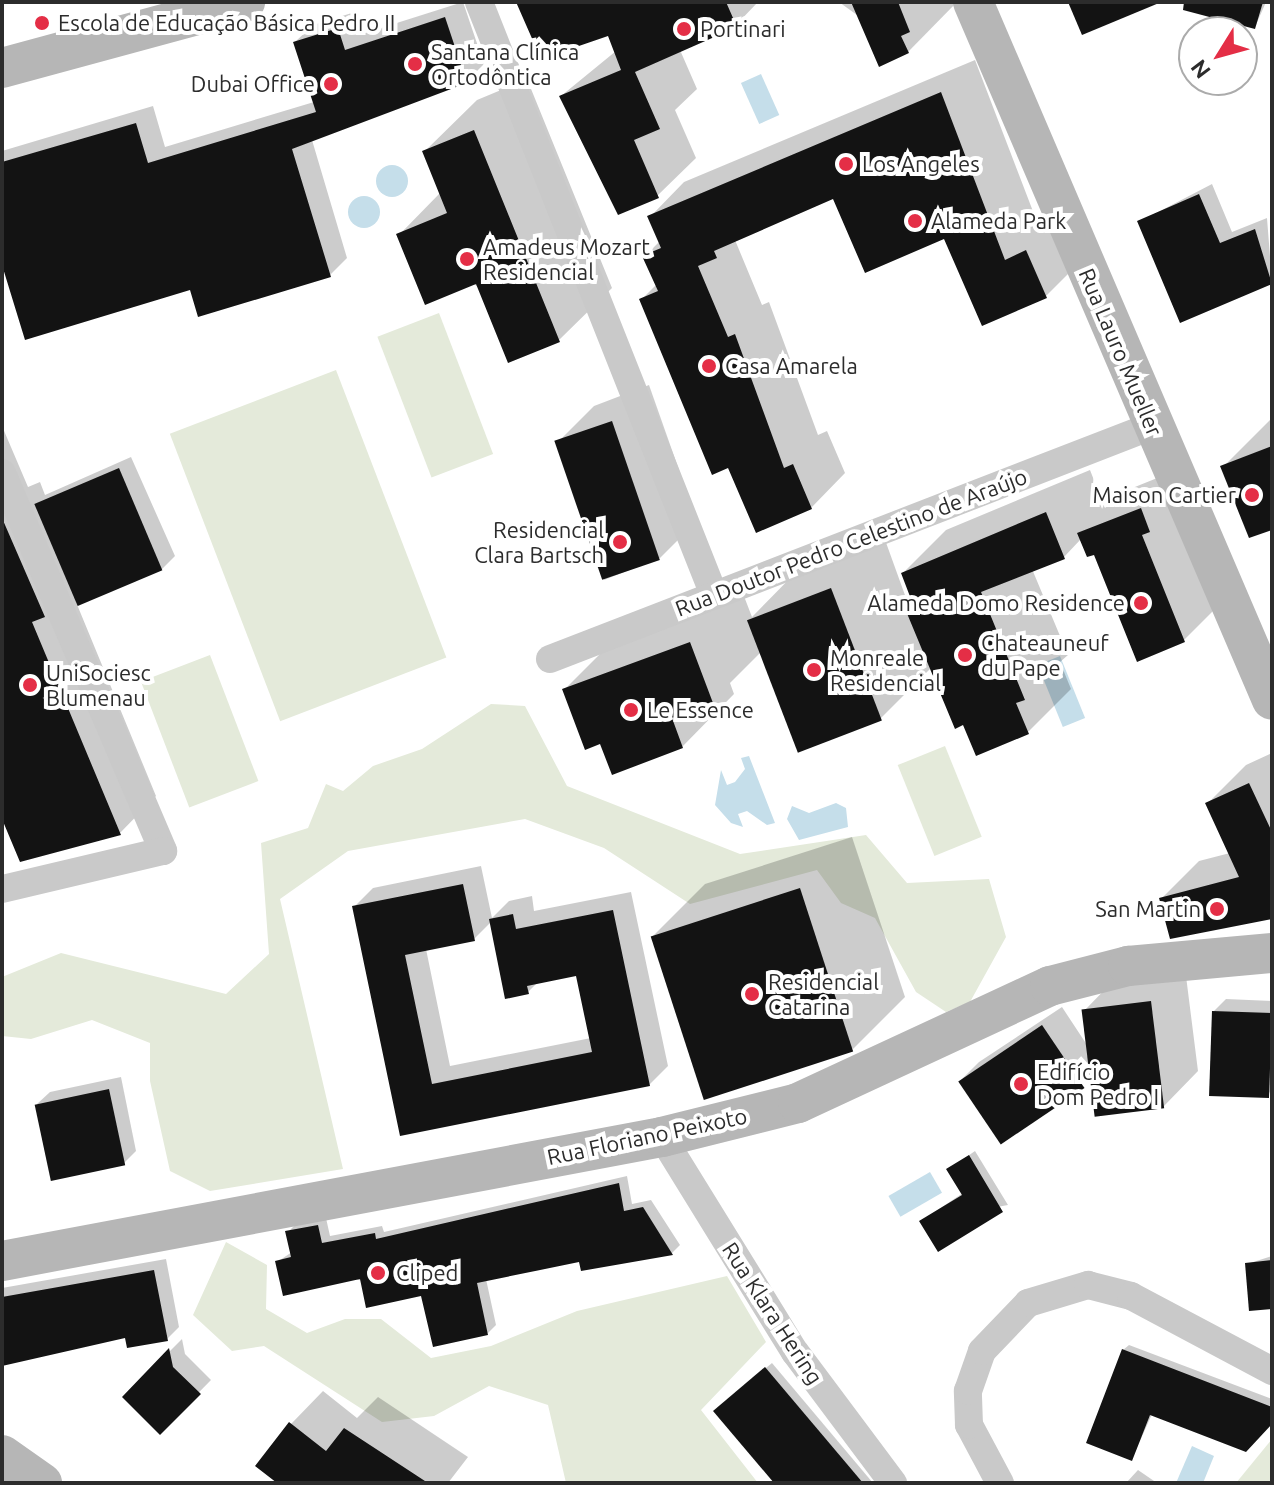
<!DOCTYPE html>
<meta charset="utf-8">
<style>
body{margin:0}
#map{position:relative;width:1274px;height:1485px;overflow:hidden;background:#fff;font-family:Ubuntu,sans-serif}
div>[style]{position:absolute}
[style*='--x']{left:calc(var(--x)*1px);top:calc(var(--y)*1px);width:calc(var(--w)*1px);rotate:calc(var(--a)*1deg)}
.green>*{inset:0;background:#e4eada;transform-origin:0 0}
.water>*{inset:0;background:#c5deea;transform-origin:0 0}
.round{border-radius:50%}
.shadow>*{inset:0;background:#0003}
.building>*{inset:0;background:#131313;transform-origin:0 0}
.street>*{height:28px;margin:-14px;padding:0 14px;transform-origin:14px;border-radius:14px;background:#c9c9c9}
.secondary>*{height:40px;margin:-20px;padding:0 20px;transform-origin:20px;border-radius:20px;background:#b6b6b6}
.dots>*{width:22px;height:22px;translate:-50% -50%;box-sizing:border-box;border:4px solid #fff;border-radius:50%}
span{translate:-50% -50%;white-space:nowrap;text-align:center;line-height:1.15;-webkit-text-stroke:8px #fff;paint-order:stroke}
.poi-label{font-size:22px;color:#2c2c2c}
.left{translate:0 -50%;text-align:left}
.right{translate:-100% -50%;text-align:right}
.street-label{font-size:22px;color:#2c2c2c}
.frame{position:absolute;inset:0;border:4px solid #2c2c2c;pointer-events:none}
.north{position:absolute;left:1178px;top:16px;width:80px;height:80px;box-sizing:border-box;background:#fff;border:2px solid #ababab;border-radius:50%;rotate:233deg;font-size:22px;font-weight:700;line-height:32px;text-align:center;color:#2c2c2c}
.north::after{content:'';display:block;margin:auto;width:28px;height:36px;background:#e42e46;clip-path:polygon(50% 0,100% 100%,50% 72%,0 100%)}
</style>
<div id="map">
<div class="green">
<i style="left:439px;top:313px;width:151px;height:66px;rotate:69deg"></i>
<i style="left:336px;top:370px;width:308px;height:178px;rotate:69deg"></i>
<i style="left:210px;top:655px;width:135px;height:74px;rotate:69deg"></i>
<i style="clip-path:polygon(491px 704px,525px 706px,567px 786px,740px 854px,866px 835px,907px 883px,989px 879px,1006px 937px,970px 1002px,946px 1012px,916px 992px,875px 918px,841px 903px,817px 870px,690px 904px,604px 848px,525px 819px,348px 851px,280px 899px,343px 1169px,210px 1191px,170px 1171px,150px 1081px,150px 1043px,92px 1020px,31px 1039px,2px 1036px,2px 977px,61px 953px,226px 994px,269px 954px,261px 843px,308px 828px,326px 784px,343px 791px,373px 766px,422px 749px)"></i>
<i style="left:945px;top:746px;width:98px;height:51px;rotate:68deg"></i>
<i style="clip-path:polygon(226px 1242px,267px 1265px,266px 1309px,307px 1333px,345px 1319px,381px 1319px,431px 1358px,491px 1346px,577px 1311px,727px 1276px,766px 1342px,701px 1410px,758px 1483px,566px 1483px,548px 1405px,489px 1386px,434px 1416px,382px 1422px,264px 1346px,232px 1351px,193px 1315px)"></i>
<i style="clip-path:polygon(1272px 1439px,1272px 1483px,1236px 1483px)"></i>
</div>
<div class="water">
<i style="left:761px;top:74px;width:45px;height:22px;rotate:66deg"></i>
<i class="round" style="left:376px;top:165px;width:32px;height:32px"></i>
<i class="round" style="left:348px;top:196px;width:32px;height:32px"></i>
<i style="left:1060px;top:656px;width:67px;height:24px;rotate:68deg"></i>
<i style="clip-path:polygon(749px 756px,775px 823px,767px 825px,747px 811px,738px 814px,743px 827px,731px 823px,715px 805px,721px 770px,727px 785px,735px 782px,745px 769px,741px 758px)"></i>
<i style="clip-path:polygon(836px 803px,846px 808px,848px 827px,799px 840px,787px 819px,792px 806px,809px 813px)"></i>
<i style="left:930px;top:1172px;width:24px;height:48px;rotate:60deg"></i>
<i style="clip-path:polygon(1192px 1446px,1214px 1456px,1203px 1483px,1176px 1483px)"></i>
</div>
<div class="shadow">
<i style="clip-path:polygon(463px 2px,484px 64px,466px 82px,312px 140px,347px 258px,330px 275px,191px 288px,2px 258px,2px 151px,153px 106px,165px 147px,314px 102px,295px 42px,313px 25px,355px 12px,362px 34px)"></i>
<i style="clip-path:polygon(518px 2px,758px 2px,736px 25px,680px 50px,697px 89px,675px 110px,696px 158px,657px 196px,561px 96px,616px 51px,610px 34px)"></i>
<i style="clip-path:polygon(839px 2px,957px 2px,908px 52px)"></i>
<i style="clip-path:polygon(1212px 2px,1266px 2px,1255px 27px)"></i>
<i style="clip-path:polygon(975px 60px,1039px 227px,1061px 217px,1080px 262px,1046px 296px,945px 237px,834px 197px,735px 240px,762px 305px,769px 302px,818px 435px,827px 431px,845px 473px,811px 508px,729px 465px,641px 300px,657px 284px,645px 256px,660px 241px,650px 217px,684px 182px)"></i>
<i style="clip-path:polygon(527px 79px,612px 288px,559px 340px,399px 235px,441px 192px,424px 152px,477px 100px)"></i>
<i style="clip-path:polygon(1212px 184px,1232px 232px,1267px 218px,1272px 282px,1181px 320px,1139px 222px)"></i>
<i style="clip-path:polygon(649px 385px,697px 521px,660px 558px,604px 580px,557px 443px,594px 406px)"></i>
<i style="clip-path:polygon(1272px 418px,1272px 524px,1223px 467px)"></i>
<i style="clip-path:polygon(2px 426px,28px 487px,40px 482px,45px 495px,131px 457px,175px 556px,162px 569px,76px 602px,156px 796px,120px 833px,2px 814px)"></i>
<i style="clip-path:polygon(1182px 468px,1225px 599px,1184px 640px,1081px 539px,1064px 557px,1032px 569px,1068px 655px,1060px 662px,1071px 689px,1028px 732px,931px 668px,880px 719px,761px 652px,730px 683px,734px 694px,682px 747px,601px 742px,565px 689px,617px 637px,742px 591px,752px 617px,801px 567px,884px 537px,910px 609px,915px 604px,903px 573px,946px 530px,1090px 470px,1105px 508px,1120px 493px)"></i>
<i style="clip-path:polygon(1272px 753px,1272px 916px,1161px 899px,1199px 861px,1230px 853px,1208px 803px,1246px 765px)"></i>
<i style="clip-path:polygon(852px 837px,905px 997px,853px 1049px,653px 936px,705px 884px)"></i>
<i style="clip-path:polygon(evenodd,481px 866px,492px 918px,509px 901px,532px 896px,534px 911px,631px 892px,668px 1066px,649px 1085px,402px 1134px,354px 907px,373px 888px,481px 866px,491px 922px,528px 992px,538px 982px,577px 974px,591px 1038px,450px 1066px,426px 949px,474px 939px,491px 922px)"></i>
<i style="clip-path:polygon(1185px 968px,1198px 1071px,1164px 1106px,1092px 1077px,1000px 1141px,960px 1081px,979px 1062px,1062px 1007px,1089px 1048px,1084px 1011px,1118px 976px)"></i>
<i style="clip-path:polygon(1226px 999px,1272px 1001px,1272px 1096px,1214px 1011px)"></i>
<i style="clip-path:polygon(121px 1077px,136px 1151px,124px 1163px,37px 1104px,50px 1092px)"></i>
<i style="clip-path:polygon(975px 1151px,1008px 1205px,921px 1221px,963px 1193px,949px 1169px)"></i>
<i style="clip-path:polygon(627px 1176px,632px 1204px,651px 1200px,680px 1245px,672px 1253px,582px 1269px,581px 1260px,486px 1279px,496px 1325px,488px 1333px,423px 1294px,277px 1262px,292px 1252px,288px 1232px,296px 1224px,326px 1218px,330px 1236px,382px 1226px,384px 1232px)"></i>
<i style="clip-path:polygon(1272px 1256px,1272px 1307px,1247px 1264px)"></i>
<i style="clip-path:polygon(166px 1259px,179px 1327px,167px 1339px,126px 1335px,2px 1364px,2px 1288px)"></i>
<i style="clip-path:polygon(182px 1339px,185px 1354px,211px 1380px,160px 1432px,124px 1397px)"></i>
<i style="clip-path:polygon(1129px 1345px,1272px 1399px,1272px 1422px,1152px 1414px,1132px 1459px,1123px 1350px)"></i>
<i style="clip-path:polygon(772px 1363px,873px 1483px,776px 1483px,721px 1405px)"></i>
<i style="clip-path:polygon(323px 1391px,357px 1418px,378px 1397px,468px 1457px,448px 1483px,283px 1483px,291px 1424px)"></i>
<i style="clip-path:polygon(1138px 1470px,1157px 1483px,1126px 1483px)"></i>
</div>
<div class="building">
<i style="clip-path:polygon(516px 2px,726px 2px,737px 27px,635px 72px,660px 129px,634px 140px,659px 198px,618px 215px,559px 96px,621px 70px,608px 36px,541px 59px)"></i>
<i style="clip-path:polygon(851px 2px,898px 2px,910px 32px,901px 36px,909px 53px,879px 67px)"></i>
<i style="clip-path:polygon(1068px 2px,1159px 2px,1159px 3px,1082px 35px)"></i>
<i style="clip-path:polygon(1184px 2px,1263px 2px,1255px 29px,1183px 10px)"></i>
<i style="clip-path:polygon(445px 17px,467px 83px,292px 149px,331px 277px,198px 317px,190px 290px,25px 340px,2px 265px,2px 162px,136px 123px,148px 163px,316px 112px,293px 42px,338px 28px,345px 50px)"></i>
<i style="clip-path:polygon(941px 92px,1005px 260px,1026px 250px,1047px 298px,982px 326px,944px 239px,865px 273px,833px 199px,714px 251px,717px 258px,698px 266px,728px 337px,735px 334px,784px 468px,793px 464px,812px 509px,756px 533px,728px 468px,712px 475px,639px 299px,658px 291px,642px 256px,661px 248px,647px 216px)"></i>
<i style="clip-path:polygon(474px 130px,560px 342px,508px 363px,476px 284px,425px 305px,396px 234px,447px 213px,422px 151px)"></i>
<i style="clip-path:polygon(1199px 194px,1220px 243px,1255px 229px,1272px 284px,1180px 323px,1137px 221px)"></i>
<i style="left:612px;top:421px;width:147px;height:61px;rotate:71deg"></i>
<i style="clip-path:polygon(1272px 446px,1272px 530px,1249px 538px,1220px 466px)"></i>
<i style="left:119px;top:468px;width:111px;height:92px;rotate:67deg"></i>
<i style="clip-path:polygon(1141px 508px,1150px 532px,1142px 535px,1185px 642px,1137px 662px,1094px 555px,1087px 557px,1077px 533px)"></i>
<i style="clip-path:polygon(1046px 512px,1065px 559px,981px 592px,1025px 700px,1016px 703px,1029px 734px,976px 756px,963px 725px,955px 729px,906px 611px,914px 607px,901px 573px)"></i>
<i style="clip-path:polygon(2px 518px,45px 617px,32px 622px,121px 835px,20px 862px,2px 819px)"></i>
<i style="left:831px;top:588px;width:142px;height:90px;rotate:69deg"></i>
<i style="clip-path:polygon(690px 642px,713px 703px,672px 718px,683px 748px,612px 775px,600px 744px,585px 750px,562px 689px)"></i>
<i style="clip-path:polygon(1249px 783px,1272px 832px,1272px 919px,1170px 939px,1159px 898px,1239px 877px,1205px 803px)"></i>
<i style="clip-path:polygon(463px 884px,475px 941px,405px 955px,432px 1084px,592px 1052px,576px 976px,527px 986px,529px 994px,505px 999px,489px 919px,513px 914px,516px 929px,613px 910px,650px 1086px,400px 1136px,352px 906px)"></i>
<i style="left:800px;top:888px;width:172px;height:157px;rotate:72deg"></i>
<i style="left:1151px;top:1001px;width:108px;height:70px;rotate:83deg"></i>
<i style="left:1212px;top:1011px;width:60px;height:85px;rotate:2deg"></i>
<i style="left:1042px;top:1025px;width:76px;height:101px;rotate:56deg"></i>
<i style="left:109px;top:1089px;width:78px;height:76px;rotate:78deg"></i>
<i style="clip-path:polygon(969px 1155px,1003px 1212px,938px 1252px,919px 1221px,962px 1195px,946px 1169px)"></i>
<i style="clip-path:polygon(619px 1183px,624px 1211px,643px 1207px,673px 1255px,581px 1271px,579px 1262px,477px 1283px,488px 1335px,433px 1347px,421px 1296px,366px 1308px,360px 1279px,283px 1296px,275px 1261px,291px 1257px,285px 1231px,318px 1225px,322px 1243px,375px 1233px,376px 1239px)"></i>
<i style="clip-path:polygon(1272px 1260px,1272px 1309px,1249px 1311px,1245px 1263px)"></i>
<i style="clip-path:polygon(154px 1270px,168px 1341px,127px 1348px,125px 1338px,2px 1366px,2px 1297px)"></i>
<i style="clip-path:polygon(169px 1348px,173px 1367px,201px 1394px,160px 1435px,122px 1397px)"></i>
<i style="clip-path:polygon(1122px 1349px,1272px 1407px,1272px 1424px,1246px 1452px,1150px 1415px,1132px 1461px,1086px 1443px)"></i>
<i style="clip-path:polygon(765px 1367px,863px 1483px,774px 1483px,713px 1411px)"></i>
<i style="clip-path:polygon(289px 1422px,326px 1451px,344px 1428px,428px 1483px,277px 1483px,255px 1466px)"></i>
</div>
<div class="street">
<i style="--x:479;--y:2;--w:638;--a:68.38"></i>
<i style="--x:2;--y:473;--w:411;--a:66.9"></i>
<i style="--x:163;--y:851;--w:165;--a:166.7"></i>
<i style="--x:550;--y:659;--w:646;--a:-21.16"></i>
<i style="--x:662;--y:1137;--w:253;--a:58.3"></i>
<i style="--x:795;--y:1352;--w:164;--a:53.2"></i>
<i style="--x:1000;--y:1483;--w:66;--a:-118.1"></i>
<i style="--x:969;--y:1425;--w:34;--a:-92"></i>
<i style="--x:968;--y:1391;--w:42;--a:-70.7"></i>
<i style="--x:982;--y:1351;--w:66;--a:-46.2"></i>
<i style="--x:1028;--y:1303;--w:63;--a:-16.7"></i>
<i style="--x:1088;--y:1285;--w:44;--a:14.3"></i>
<i style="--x:1131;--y:1296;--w:160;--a:28"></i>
</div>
<div class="secondary">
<i style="--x:973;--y:2;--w:759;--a:66.81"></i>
<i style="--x:2;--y:68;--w:252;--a:-15.2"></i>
<i style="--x:2;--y:1261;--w:672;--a:-10.64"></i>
<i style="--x:662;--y:1137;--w:140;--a:-14"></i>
<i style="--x:798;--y:1103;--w:278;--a:-24.9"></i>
<i style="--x:1050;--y:986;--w:81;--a:-14.4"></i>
<i style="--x:1128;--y:966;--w:145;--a:-5.2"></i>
<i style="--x:2;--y:1455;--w:49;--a:35"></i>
</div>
<div class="dots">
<i style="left:42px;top:23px;background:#e42e46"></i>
<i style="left:684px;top:29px;background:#e42e46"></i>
<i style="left:415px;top:64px;background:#e42e46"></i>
<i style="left:331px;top:84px;background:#e42e46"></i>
<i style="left:846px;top:164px;background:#e42e46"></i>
<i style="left:915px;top:221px;background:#e42e46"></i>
<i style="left:467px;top:259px;background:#e42e46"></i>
<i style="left:709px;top:366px;background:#e42e46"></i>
<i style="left:1252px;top:495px;background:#e42e46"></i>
<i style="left:620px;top:542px;background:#e42e46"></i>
<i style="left:1141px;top:603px;background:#e42e46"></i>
<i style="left:965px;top:655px;background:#e42e46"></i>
<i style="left:814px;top:670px;background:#e42e46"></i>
<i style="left:30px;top:685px;background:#e42e46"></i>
<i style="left:631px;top:710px;background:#e42e46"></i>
<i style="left:1217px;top:909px;background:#e42e46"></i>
<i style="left:752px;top:994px;background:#e42e46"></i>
<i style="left:1021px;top:1084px;background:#e42e46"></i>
<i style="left:378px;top:1273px;background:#e42e46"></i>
</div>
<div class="poi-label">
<span class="left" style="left:58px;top:23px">Escola de Educação Básica Pedro II</span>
<span class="left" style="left:700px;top:29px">Portinari</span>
<span class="left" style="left:431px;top:64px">Santana Clínica<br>Ortodôntica</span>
<span class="right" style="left:315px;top:84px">Dubai Office</span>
<span class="left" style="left:862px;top:164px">Los Angeles</span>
<span class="left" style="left:931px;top:221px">Alameda Park</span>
<span class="left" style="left:483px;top:259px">Amadeus Mozart<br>Residencial</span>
<span class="left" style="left:725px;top:366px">Casa Amarela</span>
<span class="right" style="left:1236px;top:495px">Maison Cartier</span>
<span class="right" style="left:604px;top:542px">Residencial<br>Clara Bartsch</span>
<span class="right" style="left:1125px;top:603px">Alameda Domo Residence</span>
<span class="left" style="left:981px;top:655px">Chateauneuf<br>du Pape</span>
<span class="left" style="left:830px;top:670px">Monreale<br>Residencial</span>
<span class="left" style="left:46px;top:685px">UniSociesc<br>Blumenau</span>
<span class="left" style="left:647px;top:710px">Le Essence</span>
<span class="right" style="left:1201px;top:909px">San Martin</span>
<span class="left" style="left:768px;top:994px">Residencial<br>Catarina</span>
<span class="left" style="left:1037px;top:1084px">Edifício<br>Dom Pedro I</span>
<span class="left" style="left:396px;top:1273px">Cliped</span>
</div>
<div class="street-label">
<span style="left:1121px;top:352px;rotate:67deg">Rua Lauro Mueller</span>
<span style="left:851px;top:542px;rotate:-21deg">Rua Doutor Pedro Celestino de Araújo</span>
<span style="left:647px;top:1136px;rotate:-12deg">Rua Floriano Peixoto</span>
<span style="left:773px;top:1313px;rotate:57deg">Rua Klara Hering</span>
</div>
<div class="frame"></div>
<div class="north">N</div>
</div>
